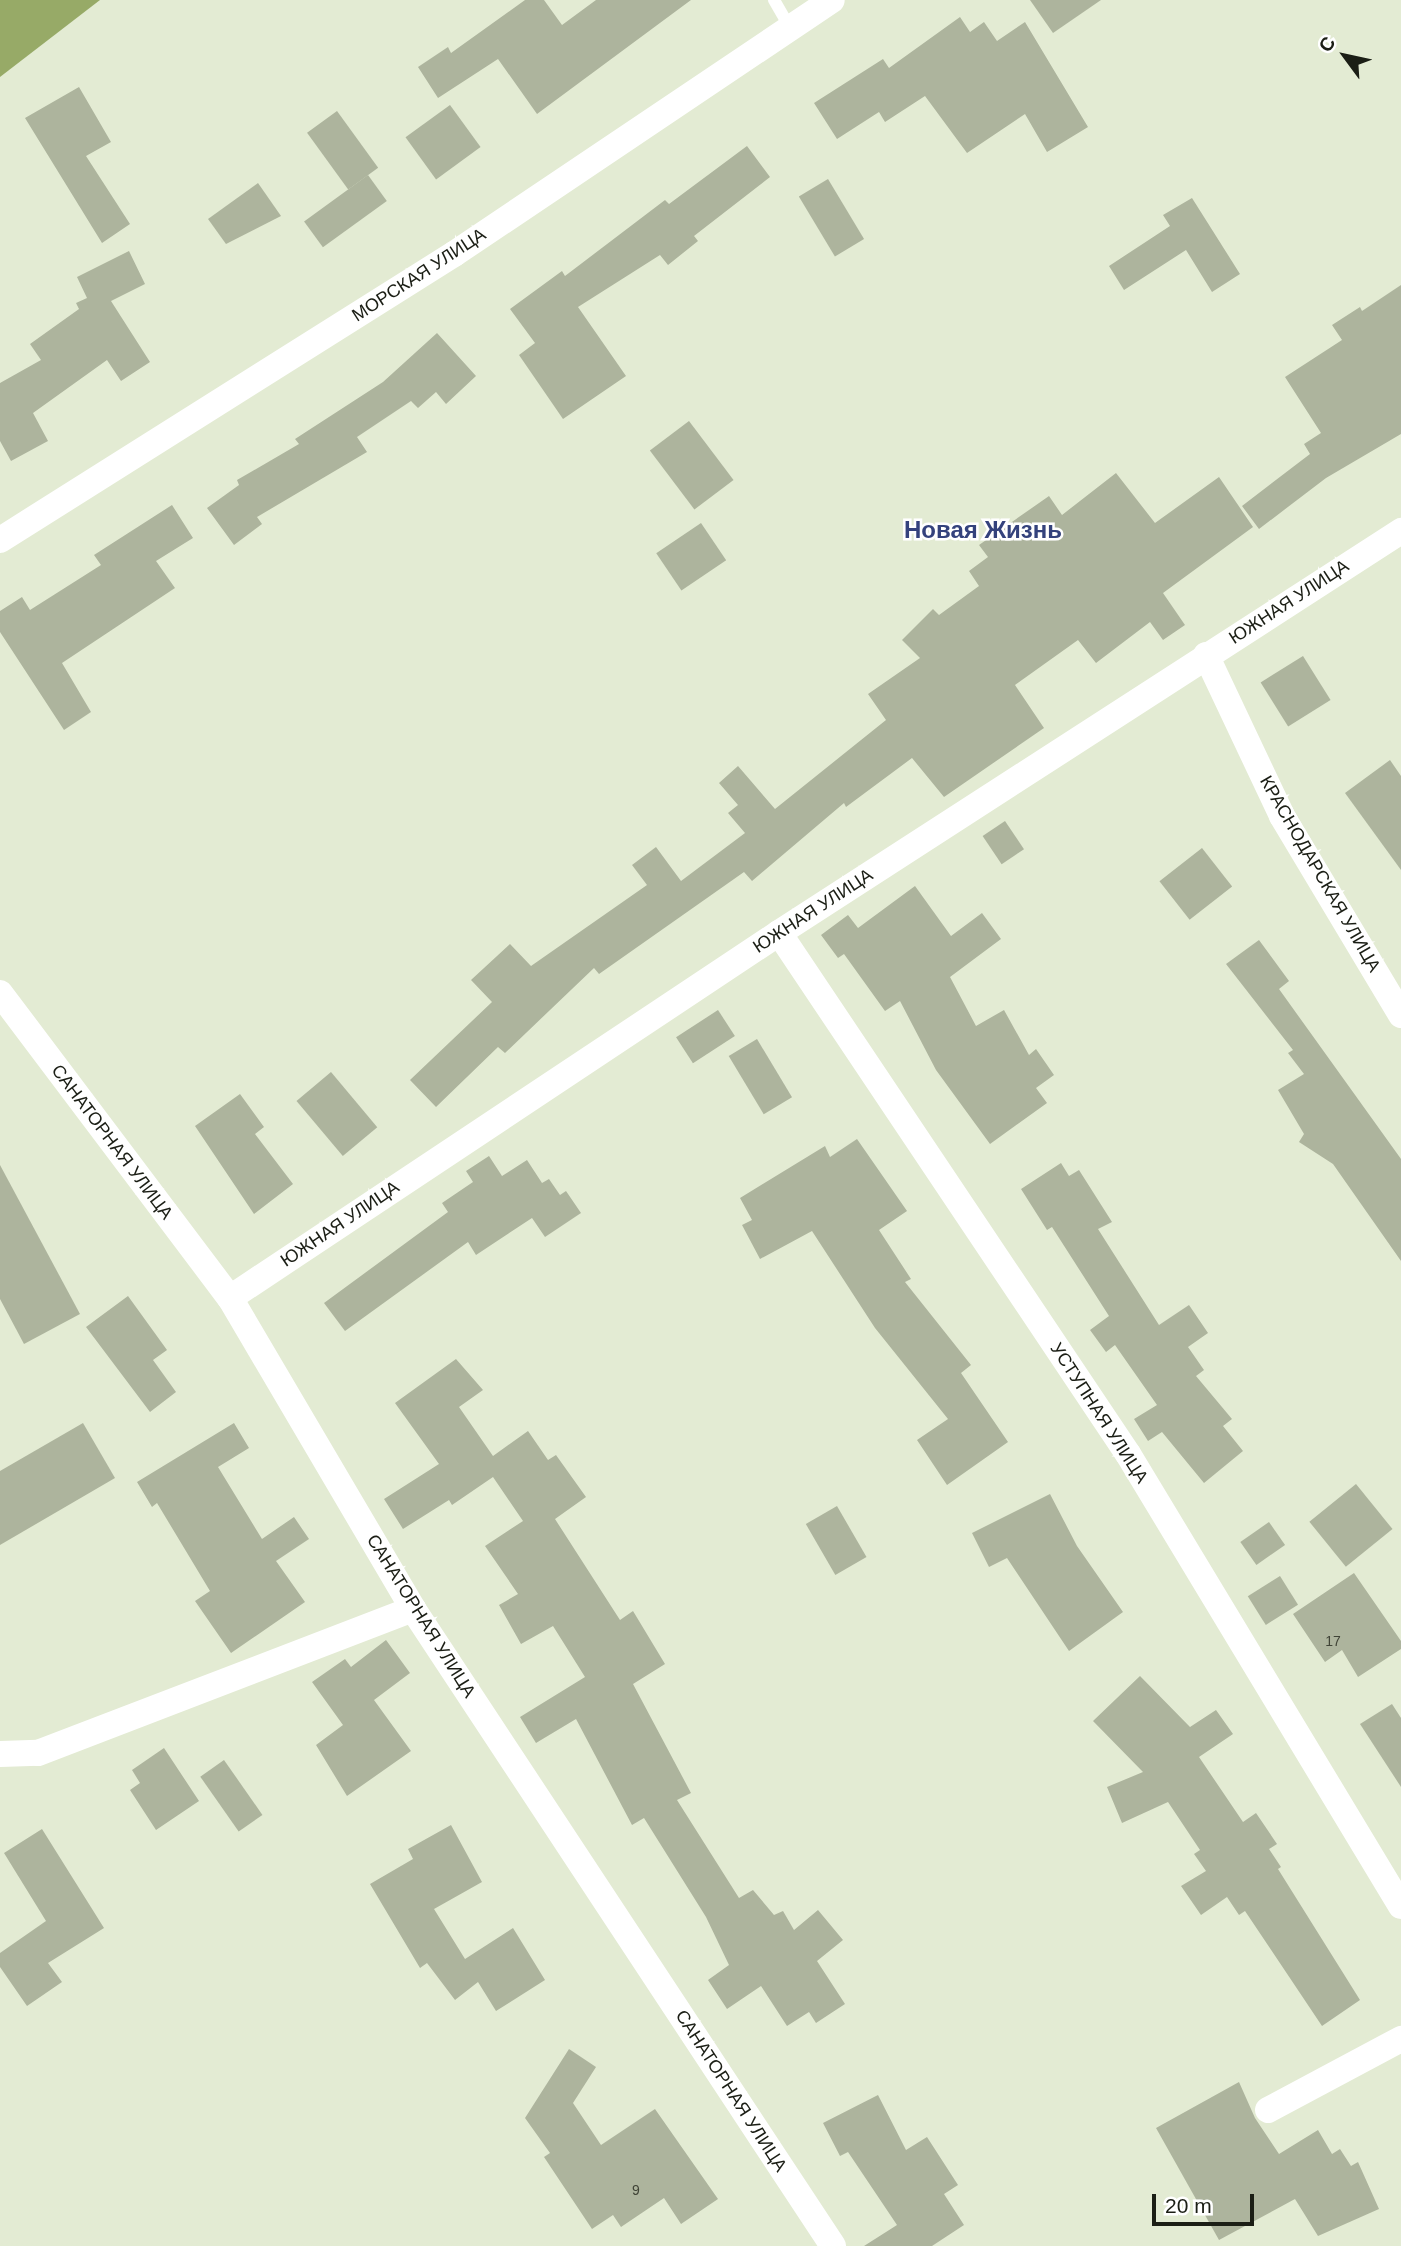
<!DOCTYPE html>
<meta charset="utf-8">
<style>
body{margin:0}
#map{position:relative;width:1401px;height:2246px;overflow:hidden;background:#e3ebd3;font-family:Arial,sans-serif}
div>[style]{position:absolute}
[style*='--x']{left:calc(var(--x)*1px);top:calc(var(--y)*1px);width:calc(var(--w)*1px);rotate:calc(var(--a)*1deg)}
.water>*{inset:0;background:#97aa67}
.building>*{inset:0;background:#adb49d;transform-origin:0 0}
.service>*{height:12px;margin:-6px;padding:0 6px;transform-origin:6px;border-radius:6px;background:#fff}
.minor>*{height:26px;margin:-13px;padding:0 13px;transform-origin:13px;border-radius:13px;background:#fff}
span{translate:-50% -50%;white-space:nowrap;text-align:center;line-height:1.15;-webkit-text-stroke:5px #fff;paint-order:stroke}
.number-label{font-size:14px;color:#404437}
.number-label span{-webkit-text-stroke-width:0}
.street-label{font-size:18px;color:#1b1e15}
.district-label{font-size:24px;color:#34427c;font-weight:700}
.north{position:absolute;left:1310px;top:21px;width:70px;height:70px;-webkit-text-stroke:5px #fff;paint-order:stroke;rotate:303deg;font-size:19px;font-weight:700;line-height:28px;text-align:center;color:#1b1e15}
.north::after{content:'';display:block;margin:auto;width:24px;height:32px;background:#1b1e15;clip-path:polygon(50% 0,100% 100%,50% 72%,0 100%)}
.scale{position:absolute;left:1152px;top:2194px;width:102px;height:32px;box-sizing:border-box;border:4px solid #1b1e15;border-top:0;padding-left:9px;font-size:21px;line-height:24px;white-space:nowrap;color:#1b1e15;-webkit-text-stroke:5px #fff;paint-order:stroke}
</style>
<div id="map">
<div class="water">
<i style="clip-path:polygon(0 0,100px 0,0 77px)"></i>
</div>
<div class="building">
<i style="clip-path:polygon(525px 0,544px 0,562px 25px,596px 0,691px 0,537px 114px,498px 59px,438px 98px,418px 67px,448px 47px,451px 53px)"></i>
<i style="clip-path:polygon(1030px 0,1101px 0,1053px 33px)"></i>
<i style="clip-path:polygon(960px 17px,970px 32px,984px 22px,997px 41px,1025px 22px,1088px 127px,1047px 152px,1025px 114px,967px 153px,925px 96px,885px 122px,879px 112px,837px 139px,814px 103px,883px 59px,889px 68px)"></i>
<i style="clip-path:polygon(79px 87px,111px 142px,86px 156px,130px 224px,102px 243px,25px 118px)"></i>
<i style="left:450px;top:105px;width:52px;height:55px;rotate:54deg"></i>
<i style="left:337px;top:111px;width:70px;height:37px;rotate:54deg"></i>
<i style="clip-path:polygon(747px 146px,770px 177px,694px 236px,698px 241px,668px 265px,660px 255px,578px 307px,626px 376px,563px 419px,519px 355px,535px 343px,510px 309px,562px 271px,565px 276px,665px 200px,669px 204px)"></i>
<i style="left:368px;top:175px;width:32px;height:79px;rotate:54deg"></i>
<i style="left:828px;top:179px;width:70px;height:34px;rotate:59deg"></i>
<i style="clip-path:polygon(258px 183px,281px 216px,226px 244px,208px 219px)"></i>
<i style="clip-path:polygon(1192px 198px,1240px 274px,1212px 292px,1186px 250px,1124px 290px,1109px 266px,1170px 226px,1163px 215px)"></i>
<i style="clip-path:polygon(129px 251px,145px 284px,111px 301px,150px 362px,121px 381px,107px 360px,33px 413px,48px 441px,11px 461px,0 441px,0 383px,41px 360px,30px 344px,79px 309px,76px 303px,87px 298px,77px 277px)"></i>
<i style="clip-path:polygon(1401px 285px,1401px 434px,1326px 478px,1259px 529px,1242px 506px,1310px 454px,1304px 444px,1321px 433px,1285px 377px,1342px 340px,1332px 325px,1360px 307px,1362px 311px)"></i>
<i style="clip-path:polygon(437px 333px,476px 376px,446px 404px,436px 392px,418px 408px,411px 401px,357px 437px,367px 452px,257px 517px,262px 524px,234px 545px,207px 508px,239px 485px,237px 480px,299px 444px,295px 439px,383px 382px)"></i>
<i style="left:689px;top:421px;width:74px;height:49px;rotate:53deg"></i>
<i style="clip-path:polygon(1116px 473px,1155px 523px,1219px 477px,1253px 527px,1163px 593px,1185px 625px,1163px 640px,1150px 622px,1096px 663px,1078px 640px,1015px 685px,1044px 728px,944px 797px,912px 758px,846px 807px,844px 803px,752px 881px,744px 872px,599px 974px,594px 968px,505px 1053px,498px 1047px,436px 1107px,410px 1080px,492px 1002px,471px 980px,510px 944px,531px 966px,647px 885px,632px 865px,656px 847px,681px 881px,745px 833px,728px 813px,738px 805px,719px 783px,738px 766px,775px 809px,886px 720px,868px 694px,920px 658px,902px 640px,933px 609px,939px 615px,979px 586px,969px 571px,988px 557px,979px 545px,1049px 496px,1062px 515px)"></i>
<i style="clip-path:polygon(172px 505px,193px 538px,156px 561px,175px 588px,62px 663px,91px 712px,64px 730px,0 632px,0 611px,22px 597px,30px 610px,101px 565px,94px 555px)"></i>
<i style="left:701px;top:523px;width:45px;height:54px;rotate:56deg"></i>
<i style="left:1303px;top:656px;width:52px;height:50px;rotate:58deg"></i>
<i style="clip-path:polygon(1390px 760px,1401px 776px,1401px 870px,1345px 793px)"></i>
<i style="left:1005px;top:821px;width:34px;height:27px;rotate:56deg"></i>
<i style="left:1202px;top:848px;width:49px;height:54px;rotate:52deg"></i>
<i style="clip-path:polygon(915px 886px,951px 936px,982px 913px,1001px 939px,950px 977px,976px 1026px,1004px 1010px,1029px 1055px,1036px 1049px,1054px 1075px,1036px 1088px,1047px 1103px,990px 1144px,936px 1070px,900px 1001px,885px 1011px,844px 954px,838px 958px,821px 935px,848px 915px,858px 928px)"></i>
<i style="clip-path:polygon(1259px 940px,1289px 981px,1279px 989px,1401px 1159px,1401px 1261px,1333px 1164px,1299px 1142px,1304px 1134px,1278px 1090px,1304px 1074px,1288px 1053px,1293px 1050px,1226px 964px)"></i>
<i style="left:718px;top:1010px;width:31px;height:50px;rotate:57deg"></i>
<i style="left:757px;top:1039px;width:68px;height:33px;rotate:59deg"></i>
<i style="left:331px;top:1072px;width:72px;height:45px;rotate:50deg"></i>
<i style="clip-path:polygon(240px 1094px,264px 1127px,255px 1134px,293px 1184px,254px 1214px,195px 1126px)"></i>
<i style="clip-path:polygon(857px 1139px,907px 1211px,879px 1230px,911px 1279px,905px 1282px,971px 1365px,961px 1373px,1008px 1442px,947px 1485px,917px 1440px,948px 1419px,875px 1328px,812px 1231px,760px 1259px,742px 1225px,752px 1220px,740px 1198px,825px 1146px,830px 1157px)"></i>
<i style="clip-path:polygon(489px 1156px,502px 1176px,527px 1160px,542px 1183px,549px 1179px,560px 1195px,566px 1191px,581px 1213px,545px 1237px,532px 1218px,476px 1255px,468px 1242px,345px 1331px,324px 1303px,448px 1212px,442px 1203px,473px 1182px,466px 1171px)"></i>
<i style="clip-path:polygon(1061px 1163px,1069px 1176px,1079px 1170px,1112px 1222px,1098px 1229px,1159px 1325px,1189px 1305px,1208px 1333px,1188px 1347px,1204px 1370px,1196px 1376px,1232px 1419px,1223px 1426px,1243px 1451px,1204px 1483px,1162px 1432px,1148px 1441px,1134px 1419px,1157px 1405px,1115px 1345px,1106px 1352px,1090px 1330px,1109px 1316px,1052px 1227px,1047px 1230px,1021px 1189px)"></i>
<i style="clip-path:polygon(0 1165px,80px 1314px,24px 1344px,0 1299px)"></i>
<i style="clip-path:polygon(128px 1296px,167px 1350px,153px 1360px,176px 1392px,150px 1412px,86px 1327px)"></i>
<i style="clip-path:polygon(456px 1359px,483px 1390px,459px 1407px,493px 1456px,528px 1431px,548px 1460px,556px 1455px,586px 1497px,555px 1519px,620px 1620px,633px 1611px,665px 1664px,633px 1684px,691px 1793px,677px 1800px,739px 1898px,753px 1890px,774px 1915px,783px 1911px,794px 1930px,818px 1910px,843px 1940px,817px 1961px,845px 2004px,816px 2023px,809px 2012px,787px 2026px,761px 1986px,727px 2009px,708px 1980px,729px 1965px,706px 1917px,644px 1818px,632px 1825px,576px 1719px,536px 1743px,520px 1717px,585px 1677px,553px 1626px,521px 1644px,499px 1605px,518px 1594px,485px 1546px,523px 1521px,493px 1477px,452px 1505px,449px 1500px,403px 1529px,384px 1499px,439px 1464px,395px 1403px)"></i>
<i style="clip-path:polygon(83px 1423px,115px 1478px,0 1545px,0 1471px)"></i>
<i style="clip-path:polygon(234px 1423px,249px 1448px,218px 1467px,262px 1539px,294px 1517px,309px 1539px,276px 1561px,305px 1602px,231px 1653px,195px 1601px,210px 1591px,157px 1503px,152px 1507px,137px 1482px)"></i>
<i style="left:1356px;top:1484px;width:58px;height:60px;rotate:51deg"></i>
<i style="clip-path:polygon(1050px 1494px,1077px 1546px,1123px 1612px,1069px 1651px,1007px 1558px,989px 1567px,972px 1533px)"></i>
<i style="left:837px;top:1506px;width:59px;height:36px;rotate:60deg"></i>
<i style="left:1269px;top:1522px;width:28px;height:35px;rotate:55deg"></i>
<i style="clip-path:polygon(1354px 1573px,1401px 1641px,1401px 1649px,1358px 1677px,1342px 1650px,1325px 1662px,1293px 1614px)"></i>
<i style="left:1280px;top:1576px;width:34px;height:38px;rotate:58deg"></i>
<i style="clip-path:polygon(386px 1640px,410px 1673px,374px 1700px,411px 1751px,347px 1796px,316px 1745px,343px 1725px,312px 1682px,345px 1659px,351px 1667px)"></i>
<i style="clip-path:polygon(1140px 1676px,1190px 1727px,1216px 1710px,1233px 1734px,1199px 1757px,1243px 1822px,1256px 1813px,1277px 1844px,1269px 1849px,1281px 1867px,1278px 1869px,1360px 2000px,1322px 2026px,1245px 1911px,1239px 1915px,1227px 1897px,1201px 1915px,1181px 1886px,1206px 1871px,1194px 1854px,1200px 1850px,1168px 1802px,1122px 1823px,1107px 1787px,1143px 1772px,1093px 1721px)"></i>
<i style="clip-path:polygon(1392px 1704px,1401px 1718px,1401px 1787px,1360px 1724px)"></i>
<i style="clip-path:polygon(164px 1748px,199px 1801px,156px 1830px,130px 1790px,140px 1783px,132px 1770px)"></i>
<i style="left:224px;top:1760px;width:67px;height:29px;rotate:55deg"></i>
<i style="clip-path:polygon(451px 1825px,482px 1882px,434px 1909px,465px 1959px,513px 1928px,545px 1980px,496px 2011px,478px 1982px,455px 2000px,427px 1963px,420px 1968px,370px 1884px,413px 1859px,408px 1849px)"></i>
<i style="clip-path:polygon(42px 1829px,104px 1928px,48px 1963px,62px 1982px,27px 2006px,0 1967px,0 1953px,46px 1921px,4px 1853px)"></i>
<i style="clip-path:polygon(569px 2049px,596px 2067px,573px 2103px,601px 2145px,655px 2109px,718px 2199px,681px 2224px,664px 2198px,621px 2227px,613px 2215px,592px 2229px,544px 2157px,550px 2153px,525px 2118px)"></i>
<i style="clip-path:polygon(1239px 2082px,1255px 2118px,1279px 2154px,1318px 2130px,1332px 2154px,1340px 2149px,1351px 2166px,1358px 2162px,1379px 2209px,1318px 2236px,1295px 2199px,1219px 2240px,1156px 2128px)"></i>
<i style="clip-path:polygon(878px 2095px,906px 2150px,927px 2137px,958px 2185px,944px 2194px,964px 2225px,932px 2246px,864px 2246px,897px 2225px,848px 2152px,840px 2156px,823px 2123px)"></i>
</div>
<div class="service">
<i style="--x:774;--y:0;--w:32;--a:60"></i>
</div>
<div class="minor">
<i style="--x:0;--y:540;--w:537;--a:-32.21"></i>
<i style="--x:454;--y:254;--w:455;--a:-33.9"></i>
<i style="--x:1206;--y:655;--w:178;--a:64.7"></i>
<i style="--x:1282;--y:816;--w:232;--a:59.1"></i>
<i style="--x:779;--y:933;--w:627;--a:56.18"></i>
<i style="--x:1128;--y:1454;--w:528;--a:58.87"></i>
<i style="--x:0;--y:993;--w:382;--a:53"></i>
<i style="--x:230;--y:1298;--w:361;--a:59.5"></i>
<i style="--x:413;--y:1609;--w:763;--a:56.6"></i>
<i style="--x:230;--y:1298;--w:659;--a:-33.62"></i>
<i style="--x:779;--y:933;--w:741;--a:-32.87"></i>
<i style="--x:0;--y:1754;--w:38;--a:-2"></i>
<i style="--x:38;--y:1753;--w:402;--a:-21"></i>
<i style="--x:1268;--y:2110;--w:151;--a:-28.1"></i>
</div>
<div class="number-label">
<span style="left:1333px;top:1641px">17</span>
<span style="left:636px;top:2190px">9</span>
</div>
<div class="street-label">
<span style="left:419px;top:275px;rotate:-33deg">МОРСКАЯ УЛИЦА</span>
<span style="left:1289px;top:602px;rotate:-33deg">ЮЖНАЯ УЛИЦА</span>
<span style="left:1320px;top:874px;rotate:60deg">КРАСНОДАРСКАЯ УЛИЦА</span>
<span style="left:813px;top:911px;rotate:-33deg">ЮЖНАЯ УЛИЦА</span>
<span style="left:112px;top:1142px;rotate:53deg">САНАТОРНАЯ УЛИЦА</span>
<span style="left:340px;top:1224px;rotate:-34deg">ЮЖНАЯ УЛИЦА</span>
<span style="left:1099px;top:1413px;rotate:57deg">УСТУПНАЯ УЛИЦА</span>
<span style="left:421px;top:1616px;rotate:58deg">САНАТОРНАЯ УЛИЦА</span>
<span style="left:731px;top:2091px;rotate:57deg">САНАТОРНАЯ УЛИЦА</span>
</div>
<div class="district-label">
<span style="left:983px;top:530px">Новая Жизнь</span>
</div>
<div class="north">С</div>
<div class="scale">20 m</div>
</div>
